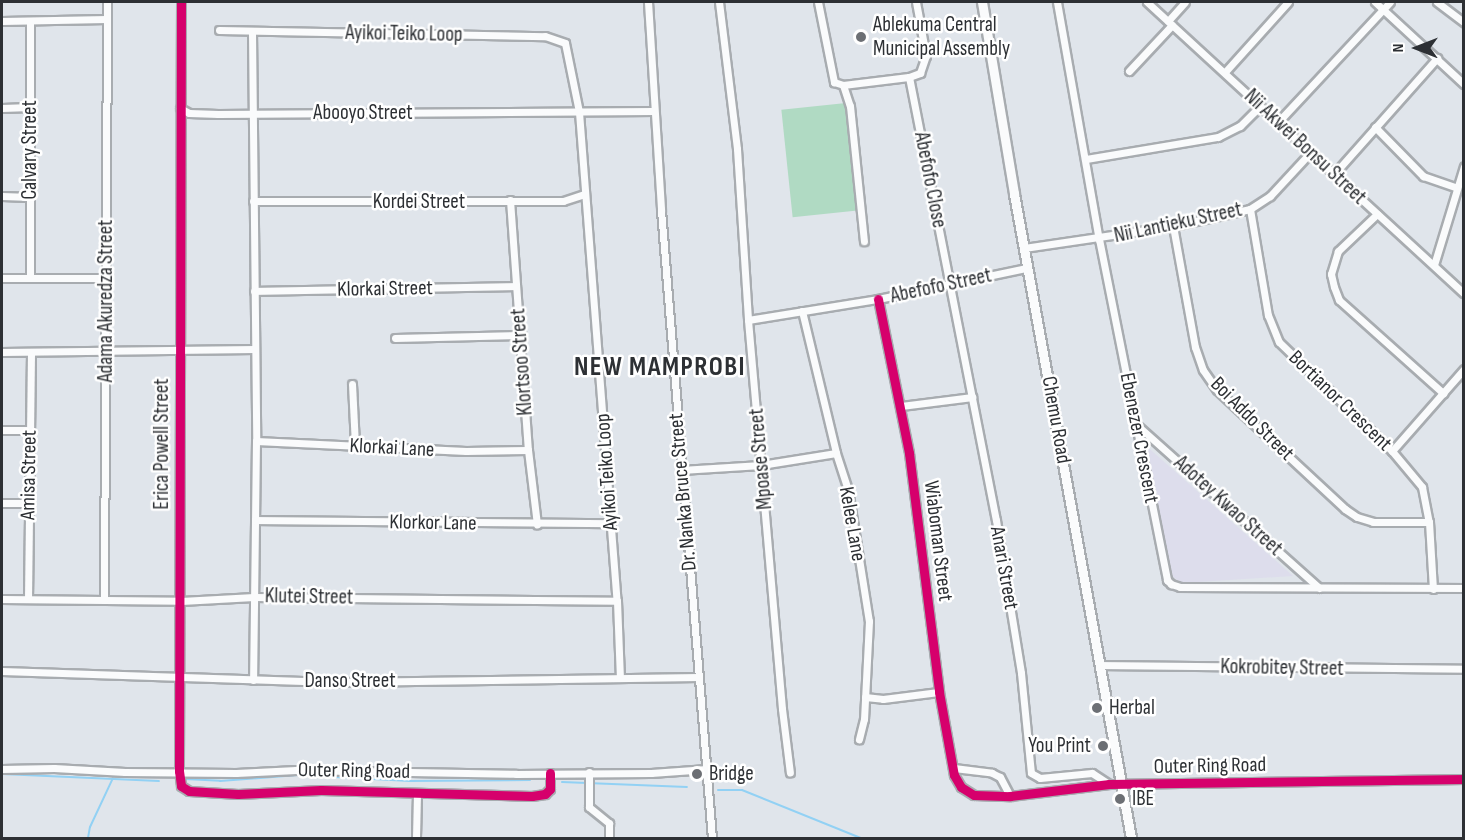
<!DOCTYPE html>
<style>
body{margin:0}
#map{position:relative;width:1465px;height:840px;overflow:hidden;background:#e0e5eb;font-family:"Sofia Sans Condensed",sans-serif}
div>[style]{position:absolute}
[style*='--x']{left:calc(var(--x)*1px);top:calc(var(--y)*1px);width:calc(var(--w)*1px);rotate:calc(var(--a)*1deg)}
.medical>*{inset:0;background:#ddddec}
.green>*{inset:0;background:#b0dac3;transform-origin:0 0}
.stream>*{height:2px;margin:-1px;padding:0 1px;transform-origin:1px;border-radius:1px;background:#92d1f4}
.roads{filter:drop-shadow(2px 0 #a8acb0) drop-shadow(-2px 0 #a8acb0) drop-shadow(0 2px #a8acb0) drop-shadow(0 -2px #a8acb0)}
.street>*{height:7px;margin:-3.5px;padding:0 3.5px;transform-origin:3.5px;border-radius:3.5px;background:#fafbfc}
.secondary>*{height:9px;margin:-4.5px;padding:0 4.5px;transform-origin:4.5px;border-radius:4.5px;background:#fafbfc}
.cycleway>*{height:9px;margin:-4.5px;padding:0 4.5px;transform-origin:4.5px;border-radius:4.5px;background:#d6006c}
.dots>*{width:16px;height:16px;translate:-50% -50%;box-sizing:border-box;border:3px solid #fff;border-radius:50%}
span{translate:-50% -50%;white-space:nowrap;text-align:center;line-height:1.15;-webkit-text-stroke:5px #fff;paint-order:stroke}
.poi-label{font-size:21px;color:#2d3034}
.left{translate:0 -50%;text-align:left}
.right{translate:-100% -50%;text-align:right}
.street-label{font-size:21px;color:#2d3034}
.district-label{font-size:27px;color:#2d3034;font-weight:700;letter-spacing:1.5px}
.frame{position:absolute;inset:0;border:3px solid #2d3034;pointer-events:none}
.north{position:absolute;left:1387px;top:18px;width:60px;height:60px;-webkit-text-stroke:4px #fff;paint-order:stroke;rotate:270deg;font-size:16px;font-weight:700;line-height:24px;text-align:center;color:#2d3034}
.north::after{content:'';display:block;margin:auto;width:21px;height:27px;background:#2d3034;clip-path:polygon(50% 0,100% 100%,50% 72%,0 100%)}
</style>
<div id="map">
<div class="medical">
<i style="clip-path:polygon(1144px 444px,1293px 576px,1182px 583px,1170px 575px)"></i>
</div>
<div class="green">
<i style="left:846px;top:103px;width:108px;height:65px;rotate:84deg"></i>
</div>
<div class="stream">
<i style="--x:2;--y:774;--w:157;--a:2.6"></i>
<i style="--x:185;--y:779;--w:35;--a:3"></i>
<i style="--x:220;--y:781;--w:78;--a:-4.4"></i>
<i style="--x:298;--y:775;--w:112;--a:3.1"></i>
<i style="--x:410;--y:781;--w:120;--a:-0.5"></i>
<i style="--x:562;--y:782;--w:125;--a:2.3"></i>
<i style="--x:718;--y:790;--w:24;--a:0"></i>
<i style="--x:742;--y:790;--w:128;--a:22"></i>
<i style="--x:88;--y:838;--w:11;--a:-80"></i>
<i style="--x:90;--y:827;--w:54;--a:-64.9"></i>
</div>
<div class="roads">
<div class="street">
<i style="--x:181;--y:2;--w:769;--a:90.15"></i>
<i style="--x:179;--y:771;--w:15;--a:82"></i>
<i style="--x:181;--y:786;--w:9;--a:32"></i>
<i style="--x:189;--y:791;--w:49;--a:3.5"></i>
<i style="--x:238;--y:794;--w:83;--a:-2.8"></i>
<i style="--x:321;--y:790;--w:211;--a:1.6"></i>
<i style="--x:532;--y:796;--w:13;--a:-9"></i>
<i style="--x:545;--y:794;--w:7;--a:-45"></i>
<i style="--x:550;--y:789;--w:16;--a:-90"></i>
<i style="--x:648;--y:2;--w:208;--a:86.4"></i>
<i style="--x:661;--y:210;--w:630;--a:85.36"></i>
<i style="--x:719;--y:2;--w:148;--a:83"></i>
<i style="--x:737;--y:149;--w:171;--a:86.3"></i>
<i style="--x:748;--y:320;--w:390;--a:85"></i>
<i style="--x:782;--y:709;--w:64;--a:82.9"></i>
<i style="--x:818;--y:2;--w:82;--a:78.7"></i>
<i style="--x:834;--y:82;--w:9;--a:18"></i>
<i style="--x:843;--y:85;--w:66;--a:-6.9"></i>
<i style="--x:909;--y:77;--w:12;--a:-20"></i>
<i style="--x:920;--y:73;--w:18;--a:-71"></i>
<i style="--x:926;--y:56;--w:55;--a:-100.5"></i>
<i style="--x:1057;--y:2;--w:241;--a:80"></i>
<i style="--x:1099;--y:239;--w:348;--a:78.7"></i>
<i style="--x:1167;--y:580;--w:6;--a:45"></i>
<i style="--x:1171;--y:584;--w:9;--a:18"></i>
<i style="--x:1180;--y:587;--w:284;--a:0.2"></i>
<i style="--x:1147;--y:2;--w:430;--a:42.6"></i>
<i style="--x:1375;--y:2;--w:121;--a:42.7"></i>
<i style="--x:1437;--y:2;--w:34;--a:37"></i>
<i style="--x:2;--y:21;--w:105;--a:-1.1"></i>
<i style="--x:1168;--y:21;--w:25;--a:-48"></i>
<i style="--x:219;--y:30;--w:326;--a:1.1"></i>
<i style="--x:545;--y:36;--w:21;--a:19"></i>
<i style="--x:565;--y:43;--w:70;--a:78.5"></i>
<i style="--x:579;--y:112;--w:490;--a:85.6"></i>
<i style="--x:617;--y:601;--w:77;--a:87.8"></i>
<i style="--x:252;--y:32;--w:409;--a:89.4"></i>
<i style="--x:256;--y:441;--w:239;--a:90.7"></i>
<i style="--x:1129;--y:71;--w:63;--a:-46.9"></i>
<i style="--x:1225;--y:72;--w:94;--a:-48"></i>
<i style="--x:909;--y:77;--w:451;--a:78.9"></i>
<i style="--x:996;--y:520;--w:155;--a:80.7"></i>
<i style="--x:1021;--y:673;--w:100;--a:84.3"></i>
<i style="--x:1031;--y:773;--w:10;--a:29"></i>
<i style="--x:1040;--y:778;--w:52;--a:-5.5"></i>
<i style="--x:1092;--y:773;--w:20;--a:33"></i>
<i style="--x:843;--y:85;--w:22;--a:72"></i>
<i style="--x:850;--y:106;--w:136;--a:84.1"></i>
<i style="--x:2;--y:108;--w:28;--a:-2"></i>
<i style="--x:180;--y:108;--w:10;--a:29"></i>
<i style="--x:189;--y:113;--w:29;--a:2"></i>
<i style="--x:218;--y:114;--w:436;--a:-0.4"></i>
<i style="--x:1278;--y:122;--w:164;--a:-47"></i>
<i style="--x:1375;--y:127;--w:69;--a:45.6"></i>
<i style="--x:1423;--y:176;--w:36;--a:19"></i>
<i style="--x:1086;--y:159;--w:134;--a:-9.5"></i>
<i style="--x:1218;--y:137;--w:25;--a:-27"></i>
<i style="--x:1240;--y:126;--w:28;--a:-45"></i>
<i style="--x:1335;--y:173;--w:154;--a:-48.4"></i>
<i style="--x:2;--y:196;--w:28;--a:2"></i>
<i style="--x:510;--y:200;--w:251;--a:85.9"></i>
<i style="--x:528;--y:450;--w:75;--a:83.1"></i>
<i style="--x:253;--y:201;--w:310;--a:0"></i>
<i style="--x:563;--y:201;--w:23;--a:-18"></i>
<i style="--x:1250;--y:209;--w:108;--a:80.4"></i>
<i style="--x:1268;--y:315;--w:29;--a:68"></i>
<i style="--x:1279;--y:342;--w:157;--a:44"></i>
<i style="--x:1392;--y:451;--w:47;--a:50.2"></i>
<i style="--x:1422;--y:487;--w:36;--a:79"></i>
<i style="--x:1429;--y:522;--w:67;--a:86.6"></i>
<i style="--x:1377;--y:214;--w:54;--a:136.5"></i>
<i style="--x:1338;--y:251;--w:24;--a:107"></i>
<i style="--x:1331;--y:274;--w:13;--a:77"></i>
<i style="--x:1334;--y:287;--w:14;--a:69"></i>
<i style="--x:1339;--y:300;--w:140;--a:41.8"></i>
<i style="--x:1173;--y:226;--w:123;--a:79.7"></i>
<i style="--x:1195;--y:347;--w:24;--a:71"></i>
<i style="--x:1203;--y:370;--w:24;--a:55"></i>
<i style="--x:1217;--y:390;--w:175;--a:42.9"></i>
<i style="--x:1345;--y:509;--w:14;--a:34"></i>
<i style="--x:1357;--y:517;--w:17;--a:17"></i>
<i style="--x:1373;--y:522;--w:56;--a:0"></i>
<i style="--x:1024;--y:248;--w:151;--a:-8.4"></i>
<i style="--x:1173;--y:226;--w:79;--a:-12.4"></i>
<i style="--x:1250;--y:209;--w:24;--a:-33"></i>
<i style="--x:1270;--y:196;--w:59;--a:-47.1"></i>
<i style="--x:1434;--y:265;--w:103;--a:-73.1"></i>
<i style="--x:2;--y:278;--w:104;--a:0"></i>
<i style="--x:30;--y:278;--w:256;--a:-90"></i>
<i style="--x:254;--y:291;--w:262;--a:-1.1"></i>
<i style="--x:878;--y:299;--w:157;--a:78.6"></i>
<i style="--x:909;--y:453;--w:241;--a:82.8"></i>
<i style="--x:939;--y:692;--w:84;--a:79.8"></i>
<i style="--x:954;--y:775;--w:14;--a:60"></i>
<i style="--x:961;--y:787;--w:15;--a:32"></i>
<i style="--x:974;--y:795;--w:36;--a:2"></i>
<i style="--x:1010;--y:796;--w:100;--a:-6.9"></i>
<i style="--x:1109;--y:784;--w:355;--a:-0.8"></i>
<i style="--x:802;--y:311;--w:146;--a:76.5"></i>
<i style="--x:836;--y:453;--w:38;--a:72"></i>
<i style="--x:848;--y:489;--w:134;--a:81"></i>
<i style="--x:869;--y:621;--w:98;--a:92.9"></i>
<i style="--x:864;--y:719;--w:21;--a:104"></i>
<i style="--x:748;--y:320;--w:132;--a:-9.2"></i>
<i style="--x:878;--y:299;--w:152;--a:-11.8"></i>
<i style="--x:395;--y:338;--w:127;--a:-1.4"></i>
<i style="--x:2;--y:352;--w:253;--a:-0.7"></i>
<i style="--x:352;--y:384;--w:62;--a:87.2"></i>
<i style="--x:901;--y:406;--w:72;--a:-7.2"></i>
<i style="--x:1138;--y:426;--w:243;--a:41.8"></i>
<i style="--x:2;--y:430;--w:27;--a:0"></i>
<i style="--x:256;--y:441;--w:210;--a:2.7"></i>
<i style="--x:466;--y:451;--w:62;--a:-0.9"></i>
<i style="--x:1392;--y:451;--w:109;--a:-48.7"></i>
<i style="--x:681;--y:470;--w:80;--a:-3.6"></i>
<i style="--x:761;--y:465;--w:76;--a:-9.1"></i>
<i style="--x:2;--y:503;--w:26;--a:0"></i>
<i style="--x:255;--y:520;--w:356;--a:0.5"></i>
<i style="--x:2;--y:599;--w:179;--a:0.6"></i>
<i style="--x:181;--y:601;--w:73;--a:-3.1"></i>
<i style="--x:254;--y:597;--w:363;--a:0.6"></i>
<i style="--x:28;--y:599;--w:247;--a:-89.3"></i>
<i style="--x:104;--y:600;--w:598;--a:-89.71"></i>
<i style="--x:1100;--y:665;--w:364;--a:0.6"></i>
<i style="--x:2;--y:671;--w:339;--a:1.9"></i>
<i style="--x:341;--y:682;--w:358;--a:-0.8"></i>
<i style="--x:865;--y:697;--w:18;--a:6"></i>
<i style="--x:883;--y:699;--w:56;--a:-7.1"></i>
<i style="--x:954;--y:768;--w:38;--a:7"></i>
<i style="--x:992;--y:773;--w:9;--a:27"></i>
<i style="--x:1000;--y:777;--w:21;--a:62"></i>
<i style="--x:2;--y:769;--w:52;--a:-1.1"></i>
<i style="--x:54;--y:768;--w:71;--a:3.2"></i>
<i style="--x:125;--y:772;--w:111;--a:0.5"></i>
<i style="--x:236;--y:773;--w:60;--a:-2.9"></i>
<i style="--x:296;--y:770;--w:220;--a:1"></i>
<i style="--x:516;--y:774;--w:135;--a:-0.4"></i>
<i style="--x:651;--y:773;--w:56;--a:-4.1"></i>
<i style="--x:589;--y:772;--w:35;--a:90"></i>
<i style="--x:589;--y:807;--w:26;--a:39"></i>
<i style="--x:609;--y:823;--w:15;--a:90"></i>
<i style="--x:416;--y:838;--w:45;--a:-88.7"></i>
</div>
<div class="secondary">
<i style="--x:982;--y:2;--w:195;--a:80.5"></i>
<i style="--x:1014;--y:194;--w:655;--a:79.7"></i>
</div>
</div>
<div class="cycleway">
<i style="--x:181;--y:2;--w:769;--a:90.15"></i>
<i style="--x:179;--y:771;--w:15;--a:82"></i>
<i style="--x:181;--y:786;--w:9;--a:32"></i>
<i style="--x:189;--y:791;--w:49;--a:3.5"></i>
<i style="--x:238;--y:794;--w:83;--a:-2.8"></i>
<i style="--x:321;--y:790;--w:211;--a:1.6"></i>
<i style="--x:532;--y:796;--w:13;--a:-9"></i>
<i style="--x:545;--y:794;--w:7;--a:-45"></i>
<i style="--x:550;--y:789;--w:16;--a:-90"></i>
<i style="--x:878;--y:299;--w:157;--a:78.6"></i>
<i style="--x:909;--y:453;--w:241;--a:82.8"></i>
<i style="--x:939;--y:692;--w:84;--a:79.8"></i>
<i style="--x:954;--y:775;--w:14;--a:60"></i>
<i style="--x:961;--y:787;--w:15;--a:32"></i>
<i style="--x:974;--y:795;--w:36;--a:2"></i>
<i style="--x:1010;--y:796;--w:100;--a:-6.9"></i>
<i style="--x:1109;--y:784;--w:355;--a:-0.8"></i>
</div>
<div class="dots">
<i style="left:861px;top:37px;background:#6c6f74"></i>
<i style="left:1097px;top:708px;background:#6c6f74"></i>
<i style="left:1103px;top:746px;background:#6c6f74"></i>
<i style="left:697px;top:774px;background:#6c6f74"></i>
<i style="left:1120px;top:799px;background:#6c6f74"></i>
</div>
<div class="poi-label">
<span class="left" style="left:873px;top:37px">Ablekuma Central<br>Municipal Assembly</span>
<span class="left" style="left:1109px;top:708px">Herbal</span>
<span class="right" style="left:1091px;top:746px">You Print</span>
<span class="left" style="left:709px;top:774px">Bridge</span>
<span class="left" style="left:1132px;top:799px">IBE</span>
</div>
<div class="street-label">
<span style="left:404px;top:34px;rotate:1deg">Ayikoi Teiko Loop</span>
<span style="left:363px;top:113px">Abooyo Street</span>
<span style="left:1305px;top:147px;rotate:43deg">Nii Akwei Bonsu Street</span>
<span style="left:30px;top:150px;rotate:-90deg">Calvary Street</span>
<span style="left:930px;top:180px;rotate:79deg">Abefofo Close</span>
<span style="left:419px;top:202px">Kordei Street</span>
<span style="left:1178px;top:223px;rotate:-12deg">Nii Lantieku Street</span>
<span style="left:941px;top:286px;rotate:-12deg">Abefofo Street</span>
<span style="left:385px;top:289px;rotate:-1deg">Klorkai Street</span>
<span style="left:106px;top:301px;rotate:-90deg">Adama Akuredza Street</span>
<span style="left:522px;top:362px;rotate:-94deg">Klortsoo Street</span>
<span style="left:1340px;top:401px;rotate:44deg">Bortianor Crescent</span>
<span style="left:1252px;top:419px;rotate:45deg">Boi Addo Street</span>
<span style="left:1056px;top:420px;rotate:80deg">Chemu Road</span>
<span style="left:1139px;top:438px;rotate:79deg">Ebenezer Crescent</span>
<span style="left:162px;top:444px;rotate:-90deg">Erica Powell Street</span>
<span style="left:392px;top:448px;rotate:3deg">Klorkai Lane</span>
<span style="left:761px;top:459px;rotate:-95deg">Mpoase Street</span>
<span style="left:607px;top:472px;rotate:-94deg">Ayikoi Teiko Loop</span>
<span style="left:29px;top:475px;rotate:-89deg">Amisa Street</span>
<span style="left:683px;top:492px;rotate:-95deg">Dr. Nanka Bruce Street</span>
<span style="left:1228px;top:506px;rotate:42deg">Adotey Kwao Street</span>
<span style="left:433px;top:523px;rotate:1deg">Klorkor Lane</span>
<span style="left:852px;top:524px;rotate:80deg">Kelee Lane</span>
<span style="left:938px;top:541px;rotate:83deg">Wiaboman Street</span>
<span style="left:1004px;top:568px;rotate:80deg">Anari Street</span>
<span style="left:309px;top:597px;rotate:1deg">Klutei Street</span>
<span style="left:1282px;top:668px;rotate:1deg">Kokrobitey Street</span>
<span style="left:350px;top:681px">Danso Street</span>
<span style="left:1210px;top:766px;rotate:-1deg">Outer Ring Road</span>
<span style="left:354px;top:771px;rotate:1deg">Outer Ring Road</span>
</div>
<div class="district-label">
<span style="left:660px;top:368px">NEW MAMPROBI</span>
</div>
<div class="frame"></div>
<div class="north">N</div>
</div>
